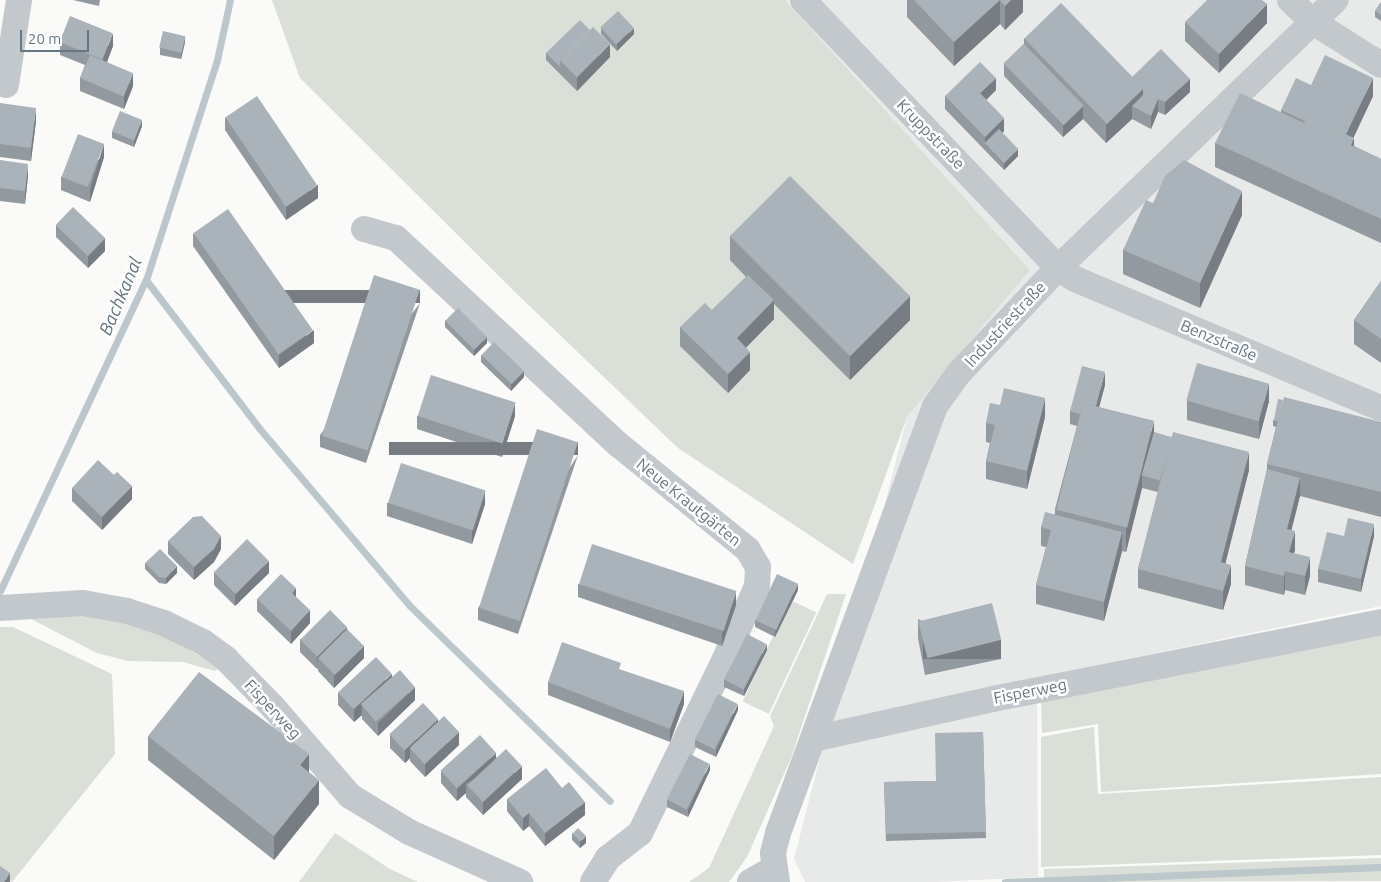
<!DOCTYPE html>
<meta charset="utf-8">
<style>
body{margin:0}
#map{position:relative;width:1381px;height:882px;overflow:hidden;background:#fafaf8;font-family:Ubuntu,sans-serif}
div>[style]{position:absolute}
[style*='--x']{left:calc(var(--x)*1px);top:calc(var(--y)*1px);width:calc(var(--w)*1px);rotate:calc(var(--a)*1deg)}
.built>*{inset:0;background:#e8e9e9}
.green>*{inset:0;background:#dadfd7;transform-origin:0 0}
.stream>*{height:7px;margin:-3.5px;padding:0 3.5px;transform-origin:3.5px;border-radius:3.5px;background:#bbc7cb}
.minor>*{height:26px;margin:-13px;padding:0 13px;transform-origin:13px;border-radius:13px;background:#c3c8cc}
.wall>*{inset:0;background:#929a9f}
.shaded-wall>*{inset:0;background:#777d82;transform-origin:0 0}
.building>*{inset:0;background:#aab3b9;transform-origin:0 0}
span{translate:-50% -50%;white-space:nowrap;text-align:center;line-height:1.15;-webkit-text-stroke:5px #fff;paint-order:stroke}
.street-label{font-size:16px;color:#657683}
.water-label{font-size:18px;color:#60757c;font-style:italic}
.scale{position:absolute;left:20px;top:30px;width:69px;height:22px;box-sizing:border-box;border:2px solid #657683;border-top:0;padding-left:6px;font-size:15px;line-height:18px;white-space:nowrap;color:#657683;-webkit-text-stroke:4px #fff;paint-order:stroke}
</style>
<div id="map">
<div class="built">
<i style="clip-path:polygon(785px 0,1381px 0,1381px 606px,1037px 678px,1038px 877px,935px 882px,805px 882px,794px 859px,907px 417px,1030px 270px)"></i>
</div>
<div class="green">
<i style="clip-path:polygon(272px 0,785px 0,1030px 270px,907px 417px,853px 564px,678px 448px,517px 294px,300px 78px)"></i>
<i style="clip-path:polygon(827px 594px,846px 594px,791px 758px,747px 857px,729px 882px,689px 882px,709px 868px,774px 726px,770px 716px)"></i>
<i style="left:790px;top:600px;width:29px;height:112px;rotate:25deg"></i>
<i style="clip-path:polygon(64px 614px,102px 616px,175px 640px,218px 668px,215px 671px,183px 662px,128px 661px,97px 653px,31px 619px)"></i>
<i style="clip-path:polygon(0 627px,13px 627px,112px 674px,115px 754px,12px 882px,0 874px)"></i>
<i style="clip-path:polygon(1381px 632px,1381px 774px,1101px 792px,1098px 724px,1042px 733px,1041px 701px)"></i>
<i style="clip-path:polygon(1094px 727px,1098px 794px,1381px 777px,1381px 855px,1041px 867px,1041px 737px)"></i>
<i style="clip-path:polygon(335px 833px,390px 869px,418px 882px,299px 882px)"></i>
<i style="clip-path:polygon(1381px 858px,1381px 881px,1044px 882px,1044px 869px)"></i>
</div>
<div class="stream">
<i style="--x:146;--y:280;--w:186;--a:52.6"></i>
<i style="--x:259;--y:428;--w:233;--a:49.7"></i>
<i style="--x:410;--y:606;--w:279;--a:44.3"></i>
<i style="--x:0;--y:591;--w:344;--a:-64.9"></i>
<i style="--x:146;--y:280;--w:231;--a:-72.1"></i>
<i style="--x:217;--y:60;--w:61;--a:-77.8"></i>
<i style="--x:1005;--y:882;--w:376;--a:-2.3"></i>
</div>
<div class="minor">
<i style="--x:803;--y:0;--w:370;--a:46.4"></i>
<i style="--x:1058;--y:268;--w:20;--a:33"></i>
<i style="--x:1075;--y:279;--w:332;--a:22.9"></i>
<i style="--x:1290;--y:0;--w:32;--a:44"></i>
<i style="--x:1313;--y:22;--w:80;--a:32.3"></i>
<i style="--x:6;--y:85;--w:86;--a:-81.3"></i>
<i style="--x:364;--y:229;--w:33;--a:16"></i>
<i style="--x:396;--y:238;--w:304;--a:42.9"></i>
<i style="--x:619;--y:445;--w:166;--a:39.1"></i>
<i style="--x:748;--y:550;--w:20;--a:60"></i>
<i style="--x:758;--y:567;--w:19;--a:93"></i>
<i style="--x:757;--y:586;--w:80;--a:113.7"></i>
<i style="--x:725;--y:659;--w:194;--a:116"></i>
<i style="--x:640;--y:833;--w:41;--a:142"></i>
<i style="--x:608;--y:858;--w:28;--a:122"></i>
<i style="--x:0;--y:608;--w:83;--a:-3.4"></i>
<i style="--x:83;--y:603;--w:45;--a:10.3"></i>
<i style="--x:127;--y:611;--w:39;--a:18"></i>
<i style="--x:164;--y:623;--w:43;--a:26"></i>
<i style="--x:203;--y:642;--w:29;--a:36"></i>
<i style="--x:226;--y:659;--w:67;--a:45.6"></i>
<i style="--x:273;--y:707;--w:118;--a:49.1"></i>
<i style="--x:350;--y:796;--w:69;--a:31.4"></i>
<i style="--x:409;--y:832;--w:122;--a:24.2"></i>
<i style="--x:813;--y:739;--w:184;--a:-12.5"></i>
<i style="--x:993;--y:699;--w:396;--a:-11.2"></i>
<i style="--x:750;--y:882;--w:28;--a:-30"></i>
<i style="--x:777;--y:882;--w:29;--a:-98"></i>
<i style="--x:773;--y:853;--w:21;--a:-76"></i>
<i style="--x:778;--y:833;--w:455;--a:-69.8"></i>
<i style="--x:935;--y:406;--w:39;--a:-54"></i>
<i style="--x:958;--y:374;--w:146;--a:-46.7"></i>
<i style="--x:1058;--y:268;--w:386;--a:-44"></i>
</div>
<div class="wall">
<i style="clip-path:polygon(73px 0,100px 0,99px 6px)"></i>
<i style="clip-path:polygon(907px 0,1023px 0,1023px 12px,1005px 30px,1000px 24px,954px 66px,907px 17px)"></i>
<i style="clip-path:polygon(1381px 2px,1381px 21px,1375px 17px,1375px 11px)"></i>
<i style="clip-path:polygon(1185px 22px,1267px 23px,1219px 73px,1185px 41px)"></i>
<i style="clip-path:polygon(601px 28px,634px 34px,617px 51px,601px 34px)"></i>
<i style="clip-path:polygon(1024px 38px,1132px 77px,1190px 92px,1165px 115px,1158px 112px,1151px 129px,1132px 119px,1106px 143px,1083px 119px,1063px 137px,1004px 76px,1004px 63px,1024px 44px)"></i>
<i style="clip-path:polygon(60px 42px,113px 46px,107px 62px,133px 86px,124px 109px,80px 91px,80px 78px,85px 65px,60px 55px)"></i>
<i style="clip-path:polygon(185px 42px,181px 59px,160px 55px,160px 48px)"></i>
<i style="clip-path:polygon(546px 53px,610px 57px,577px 91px,546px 60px)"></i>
<i style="clip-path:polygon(1311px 85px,1373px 96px,1353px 138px,1354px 146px,1381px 159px,1381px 243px,1215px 167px,1215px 143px,1281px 112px,1281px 110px)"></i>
<i style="clip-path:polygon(996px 90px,986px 100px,1004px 131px,1002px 133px,1018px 156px,1004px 170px,945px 109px,945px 96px)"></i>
<i style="clip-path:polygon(0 103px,36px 121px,31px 161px,0 157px)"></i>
<i style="clip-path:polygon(225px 117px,318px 198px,286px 220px,225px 130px)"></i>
<i style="clip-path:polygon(142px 126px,134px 147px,112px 138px,112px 132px)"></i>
<i style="clip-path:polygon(104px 157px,90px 202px,61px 190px,61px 177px)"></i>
<i style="clip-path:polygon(0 160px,28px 176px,25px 204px,0 201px)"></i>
<i style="clip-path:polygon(1153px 203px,1242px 215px,1200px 308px,1123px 274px,1123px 250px)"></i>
<i style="clip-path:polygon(56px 225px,105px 251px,88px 268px,56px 237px)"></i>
<i style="clip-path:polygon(193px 233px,314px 343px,279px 368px,193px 246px)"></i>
<i style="clip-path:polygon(730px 236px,910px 320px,850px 380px,774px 304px,774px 319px,746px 347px,750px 370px,728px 393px,680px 346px,680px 327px,712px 310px,746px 277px,730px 260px)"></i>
<i style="clip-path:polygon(1381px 281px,1381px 363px,1354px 344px,1354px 320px)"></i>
<i style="clip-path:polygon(420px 303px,366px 463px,320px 447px,320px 435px)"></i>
<i style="clip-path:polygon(445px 320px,487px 343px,474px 356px,445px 327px)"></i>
<i style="clip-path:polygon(481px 355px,524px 377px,511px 391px,481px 362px)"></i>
<i style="clip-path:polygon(1105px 385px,1099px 407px,1154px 433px,1249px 470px,1225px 563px,1231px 584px,1223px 610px,1138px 588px,1138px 569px,1158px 492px,1142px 488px,1126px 552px,1122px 551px,1104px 621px,1036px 604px,1036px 585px,1046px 547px,1041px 546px,1041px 527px,1055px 514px,1055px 509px,1077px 426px,1070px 424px,1070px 411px)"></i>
<i style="clip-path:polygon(1187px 401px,1269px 401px,1259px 439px,1187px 420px)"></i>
<i style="clip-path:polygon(1000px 405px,1045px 417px,1027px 489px,986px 479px,986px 461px,990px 443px,986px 442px,986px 423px)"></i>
<i style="clip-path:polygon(417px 416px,515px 416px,502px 457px,417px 429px)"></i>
<i style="clip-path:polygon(1273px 420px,1381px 422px,1381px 517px,1300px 496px,1291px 530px,1295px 550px,1294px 553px,1310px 576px,1305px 595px,1285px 590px,1284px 595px,1245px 585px,1245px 566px,1267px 469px,1267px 464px,1276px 427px,1273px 426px)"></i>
<i style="clip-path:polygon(578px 455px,518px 634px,478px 620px,478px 608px)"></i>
<i style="clip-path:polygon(72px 488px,132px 499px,102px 530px,72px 501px)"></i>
<i style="clip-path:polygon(387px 503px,485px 504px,472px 544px,387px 516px)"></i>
<i style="clip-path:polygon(1344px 536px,1374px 536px,1361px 592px,1318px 582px,1318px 569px)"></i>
<i style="clip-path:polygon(168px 541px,221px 549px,214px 562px,194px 580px,168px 554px)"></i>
<i style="clip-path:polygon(145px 563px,177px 573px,166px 584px,159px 583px,145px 569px)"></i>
<i style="clip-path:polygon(214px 572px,269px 573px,235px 606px,214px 585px)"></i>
<i style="clip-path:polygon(578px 584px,736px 605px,722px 646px,578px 597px)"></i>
<i style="clip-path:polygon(798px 590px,775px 637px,755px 627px,755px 620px)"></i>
<i style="clip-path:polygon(296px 597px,310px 623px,291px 644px,257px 611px,257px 599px)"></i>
<i style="clip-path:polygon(918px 619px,1001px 659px,925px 675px,918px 638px)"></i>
<i style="clip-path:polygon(347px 629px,364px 658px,334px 688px,318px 671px,318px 668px,317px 669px,300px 652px,300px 639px)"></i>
<i style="clip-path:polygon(767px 650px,744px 696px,724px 687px,724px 680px)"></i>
<i style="clip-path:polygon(392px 678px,415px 700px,378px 736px,362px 719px,362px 715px,354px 722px,338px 705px,338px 693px)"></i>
<i style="clip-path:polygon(548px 682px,684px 704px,670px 742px,548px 695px)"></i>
<i style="clip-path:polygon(738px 710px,716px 757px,695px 747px,695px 740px)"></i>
<i style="clip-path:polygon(983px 732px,986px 838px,886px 841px,884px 782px,936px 781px)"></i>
<i style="clip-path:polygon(390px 735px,459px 745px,425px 777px,410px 761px,410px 758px,405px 763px,390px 748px)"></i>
<i style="clip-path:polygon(148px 736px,309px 772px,319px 804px,274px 860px,148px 760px)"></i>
<i style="clip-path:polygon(496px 757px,522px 779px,483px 815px,466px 797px,466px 793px,457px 801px,441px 783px,441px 771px)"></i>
<i style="clip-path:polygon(710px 770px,688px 817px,667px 807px,667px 800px)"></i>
<i style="clip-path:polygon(562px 788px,585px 815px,545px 846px,529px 826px,523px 831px,507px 811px,507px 799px)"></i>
<i style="clip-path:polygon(572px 833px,586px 843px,580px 848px,572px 840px)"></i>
</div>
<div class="shaded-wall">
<i style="clip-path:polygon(1000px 0,1000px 24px,954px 66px,954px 42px)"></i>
<i style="clip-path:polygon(1011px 0,1023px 0,1023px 12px,1005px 30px,1005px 6px)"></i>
<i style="clip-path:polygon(1267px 4px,1267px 23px,1219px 73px,1219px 54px)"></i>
<i style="clip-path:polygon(634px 28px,634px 34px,617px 51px,617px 44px)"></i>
<i style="clip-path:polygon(113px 33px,113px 46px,103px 72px,103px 59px)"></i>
<i style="clip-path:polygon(185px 36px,185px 42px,181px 59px,181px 53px)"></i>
<i style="clip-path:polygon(610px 44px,610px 57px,577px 91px,577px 78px)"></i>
<i style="clip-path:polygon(133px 73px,133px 86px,124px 109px,124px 96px)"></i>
<i style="clip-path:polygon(996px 78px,996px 90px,980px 106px,980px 93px)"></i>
<i style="clip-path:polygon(1373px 78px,1373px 96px,1344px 158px,1344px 139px)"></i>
<i style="clip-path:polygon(1190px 79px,1190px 92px,1165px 115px,1165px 102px)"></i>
<i style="clip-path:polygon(1143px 89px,1143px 108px,1132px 106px,1132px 119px,1106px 143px,1106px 124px)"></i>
<i style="clip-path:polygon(1158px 99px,1158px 112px,1151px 129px,1151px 116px)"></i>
<i style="clip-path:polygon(1083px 106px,1083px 119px,1063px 137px,1063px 125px)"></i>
<i style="clip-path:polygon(36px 108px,36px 121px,31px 161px,31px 148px)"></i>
<i style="clip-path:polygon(1004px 118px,1004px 131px,988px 147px,985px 143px,985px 137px)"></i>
<i style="clip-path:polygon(142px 120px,142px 126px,134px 147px,134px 140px)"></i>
<i style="clip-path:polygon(1354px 138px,1354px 162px,1351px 145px)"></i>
<i style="clip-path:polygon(104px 144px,104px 157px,90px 202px,90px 189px)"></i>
<i style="clip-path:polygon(1018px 149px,1018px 156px,1004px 170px,1004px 163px)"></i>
<i style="clip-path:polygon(28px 164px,28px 176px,25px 204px,25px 191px)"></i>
<i style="clip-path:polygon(318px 185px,318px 198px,286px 220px,286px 207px)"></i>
<i style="clip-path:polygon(1242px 191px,1242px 215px,1200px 308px,1200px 283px)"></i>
<i style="clip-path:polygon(105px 238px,105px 251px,88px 268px,88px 255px)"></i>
<i style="left:420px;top:290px;width:13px;height:169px;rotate:90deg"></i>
<i style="clip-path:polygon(910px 296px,910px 320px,850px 380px,850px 356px)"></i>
<i style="clip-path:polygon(774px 300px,774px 319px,737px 357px,737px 338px)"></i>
<i style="clip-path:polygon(314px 330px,314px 343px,279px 368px,279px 355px)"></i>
<i style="clip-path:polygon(487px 337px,487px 343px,474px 356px,474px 350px)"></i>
<i style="clip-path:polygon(750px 352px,750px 370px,728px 393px,728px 374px)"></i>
<i style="clip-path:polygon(524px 371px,524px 377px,511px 391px,511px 384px)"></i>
<i style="clip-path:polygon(1105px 372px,1105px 385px,1093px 430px,1093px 417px)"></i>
<i style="clip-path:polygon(1269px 383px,1269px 401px,1259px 439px,1259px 421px)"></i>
<i style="clip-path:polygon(1045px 398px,1045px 417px,1027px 489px,1027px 471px)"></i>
<i style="clip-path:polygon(515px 403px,515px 416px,502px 457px,502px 444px)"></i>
<i style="clip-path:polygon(1154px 421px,1154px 445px,1142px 475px,1142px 488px,1126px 552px,1126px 527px)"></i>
<i style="left:578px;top:442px;width:13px;height:189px;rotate:90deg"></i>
<i style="clip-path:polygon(1249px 452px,1249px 470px,1221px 581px,1221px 562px)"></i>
<i style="clip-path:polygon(1300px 478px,1300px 496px,1287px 548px,1287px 529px)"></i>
<i style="clip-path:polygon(132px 486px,132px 499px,102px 530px,102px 517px)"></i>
<i style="clip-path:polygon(485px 491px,485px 504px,472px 544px,472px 531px)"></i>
<i style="clip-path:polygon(1374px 524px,1374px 536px,1361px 592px,1361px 579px)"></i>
<i style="clip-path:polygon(1295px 531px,1295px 550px,1289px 570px,1289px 552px)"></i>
<i style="clip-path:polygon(1122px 532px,1122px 551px,1104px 621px,1104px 602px)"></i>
<i style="clip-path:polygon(221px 536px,221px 549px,214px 562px,194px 580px,194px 567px)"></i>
<i style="clip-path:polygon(1310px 557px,1310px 576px,1305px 595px,1305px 576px)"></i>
<i style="clip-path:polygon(269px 561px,269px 573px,235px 606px,235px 593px)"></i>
<i style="clip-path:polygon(1231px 565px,1231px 584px,1223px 610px,1223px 591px)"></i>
<i style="clip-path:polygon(177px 566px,177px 573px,166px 584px,166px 578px)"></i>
<i style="clip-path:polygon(1285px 571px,1285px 590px,1284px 595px,1284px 576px)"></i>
<i style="clip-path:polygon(798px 584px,798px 590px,775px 637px,775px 630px)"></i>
<i style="clip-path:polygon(296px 588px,296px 601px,292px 593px)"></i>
<i style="clip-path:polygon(736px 592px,736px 605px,722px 646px,722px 633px)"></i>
<i style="clip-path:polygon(310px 610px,310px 623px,291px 644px,291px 631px)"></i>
<i style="clip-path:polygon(347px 627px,347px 640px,318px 658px,317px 669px,317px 656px)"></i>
<i style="left:1001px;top:640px;width:19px;height:78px;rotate:90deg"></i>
<i style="clip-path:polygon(767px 644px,767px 650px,744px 696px,744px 690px)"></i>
<i style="clip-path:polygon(364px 646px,364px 658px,334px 688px,334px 675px)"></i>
<i style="clip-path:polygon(392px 674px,392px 687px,362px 706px,362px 715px,354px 722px,354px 709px)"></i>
<i style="clip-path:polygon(415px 687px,415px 700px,378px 736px,378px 723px)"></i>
<i style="clip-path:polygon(684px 691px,684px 704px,670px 742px,670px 729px)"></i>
<i style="clip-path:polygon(738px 704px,738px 710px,716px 757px,716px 750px)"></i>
<i style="clip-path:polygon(438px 719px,438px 731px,410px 749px,410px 758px,405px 763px,405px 750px)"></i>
<i style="clip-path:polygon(459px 732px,459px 745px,425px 777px,425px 764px)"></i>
<i style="clip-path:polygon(496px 753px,496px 765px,466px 784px,466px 793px,457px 801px,457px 789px)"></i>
<i style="clip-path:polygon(309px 754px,309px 778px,300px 765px)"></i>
<i style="clip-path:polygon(710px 764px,710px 770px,688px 817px,688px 810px)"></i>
<i style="clip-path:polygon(522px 766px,522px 779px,483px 815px,483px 802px)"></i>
<i style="clip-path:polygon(319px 780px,319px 804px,274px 860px,274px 836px)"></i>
<i style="clip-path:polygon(585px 802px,585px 815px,545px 846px,545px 833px)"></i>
<i style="clip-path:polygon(529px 813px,529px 826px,523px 831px,523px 818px)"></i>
<i style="clip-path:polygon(586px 836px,586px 843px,580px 848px,580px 842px)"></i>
<i style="clip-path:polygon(10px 873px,10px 882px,4px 882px)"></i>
</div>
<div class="building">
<i style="clip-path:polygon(914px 0,1000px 0,954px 42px)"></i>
<i style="clip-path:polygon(1000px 0,1011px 0,1005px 6px)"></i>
<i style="clip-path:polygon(1207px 0,1262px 0,1267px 4px,1219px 54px,1185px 22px)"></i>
<i style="clip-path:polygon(1381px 2px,1381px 15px,1375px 11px)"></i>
<i style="left:1061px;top:3px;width:119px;height:51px;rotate:46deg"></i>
<i style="left:618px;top:11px;width:23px;height:24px;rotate:47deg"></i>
<i style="left:70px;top:16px;width:46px;height:28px;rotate:22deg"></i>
<i style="clip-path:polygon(580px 20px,590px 30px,560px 60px,560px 67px,546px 53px)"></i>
<i style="left:593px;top:27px;width:24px;height:47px;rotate:45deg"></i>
<i style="left:163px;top:31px;width:23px;height:17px;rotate:13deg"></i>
<i style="left:1024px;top:44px;width:86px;height:28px;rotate:46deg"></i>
<i style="clip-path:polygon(1161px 49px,1190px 79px,1165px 102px,1158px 99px,1151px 116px,1132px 106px,1143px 95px,1143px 89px,1132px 77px)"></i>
<i style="left:90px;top:55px;width:47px;height:25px;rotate:23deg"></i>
<i style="clip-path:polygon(1325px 55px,1373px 78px,1346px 134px,1307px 116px,1305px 121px,1281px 110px,1296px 78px,1311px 85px)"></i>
<i style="clip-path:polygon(980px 62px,996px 78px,980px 93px,1004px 118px,985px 137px,945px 96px)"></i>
<i style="clip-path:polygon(1240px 93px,1304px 123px,1307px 116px,1354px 138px,1351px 145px,1381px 159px,1381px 219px,1215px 143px)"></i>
<i style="left:257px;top:96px;width:108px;height:38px;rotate:56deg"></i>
<i style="clip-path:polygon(0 103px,36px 108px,31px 148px,0 144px)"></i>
<i style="left:120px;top:111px;width:24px;height:22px;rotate:22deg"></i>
<i style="left:999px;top:129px;width:28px;height:20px;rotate:46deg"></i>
<i style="left:78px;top:134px;width:28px;height:46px;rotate:21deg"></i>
<i style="clip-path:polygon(0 160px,28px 164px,25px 191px,0 188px)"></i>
<i style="clip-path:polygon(1184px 160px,1242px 191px,1200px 283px,1123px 250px,1146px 200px,1153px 203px,1165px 176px)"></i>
<i style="left:790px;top:176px;width:170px;height:85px;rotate:45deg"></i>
<i style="left:73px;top:207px;width:45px;height:25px;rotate:44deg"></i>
<i style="left:228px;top:209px;width:148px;height:42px;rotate:55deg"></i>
<i style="left:374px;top:275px;width:48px;height:169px;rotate:18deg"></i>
<i style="clip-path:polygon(748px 275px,774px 300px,737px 338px,750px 352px,728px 374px,680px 327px,705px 303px,712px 310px)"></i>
<i style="clip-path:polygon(1381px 281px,1381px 339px,1354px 320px)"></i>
<i style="left:458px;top:308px;width:41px;height:18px;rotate:45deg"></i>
<i style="left:494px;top:342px;width:42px;height:18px;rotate:44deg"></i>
<i style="left:1197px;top:363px;width:75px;height:39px;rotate:16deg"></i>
<i style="clip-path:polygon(1082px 366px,1105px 372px,1096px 406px,1083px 403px,1080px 414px,1070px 411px)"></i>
<i style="left:431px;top:375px;width:89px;height:43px;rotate:18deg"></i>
<i style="clip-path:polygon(1004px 388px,1045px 398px,1027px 471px,986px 461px,995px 425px,986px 423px,990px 403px,1000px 405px)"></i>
<i style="clip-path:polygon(1284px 397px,1381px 422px,1381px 492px,1267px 464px)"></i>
<i style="left:1278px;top:399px;width:5px;height:22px;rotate:11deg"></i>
<i style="left:1083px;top:403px;width:73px;height:110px;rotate:14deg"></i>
<i style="left:537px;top:429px;width:43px;height:188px;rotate:18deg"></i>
<i style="left:1154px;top:432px;width:19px;height:45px;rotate:16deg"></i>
<i style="clip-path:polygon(1173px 432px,1249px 452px,1221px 562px,1231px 565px,1223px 591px,1138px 569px)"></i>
<i style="clip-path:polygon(98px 460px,114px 475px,117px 472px,132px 486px,102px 517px,72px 488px)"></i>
<i style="left:401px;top:463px;width:89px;height:42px;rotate:18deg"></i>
<i style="clip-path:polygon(1267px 469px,1300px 478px,1287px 529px,1295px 531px,1289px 552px,1310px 557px,1305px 576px,1285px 571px,1284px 576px,1245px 566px)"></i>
<i style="clip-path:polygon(1045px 512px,1122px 532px,1104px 602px,1036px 585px,1051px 530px,1041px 527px)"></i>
<i style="clip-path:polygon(202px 516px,221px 536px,214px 549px,194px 567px,168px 541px,193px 517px)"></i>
<i style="clip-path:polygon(1348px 518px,1374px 524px,1361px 579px,1318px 569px,1327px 532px,1344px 536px)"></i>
<i style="left:247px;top:539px;width:31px;height:47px;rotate:45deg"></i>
<i style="left:592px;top:544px;width:152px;height:42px;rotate:18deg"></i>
<i style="clip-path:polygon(160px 549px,177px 566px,166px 578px,159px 577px,145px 563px)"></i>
<i style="clip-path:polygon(281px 574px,296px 588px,292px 593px,310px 610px,291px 631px,257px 599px)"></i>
<i style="left:777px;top:574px;width:23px;height:51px;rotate:25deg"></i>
<i style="left:992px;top:603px;width:38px;height:76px;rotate:76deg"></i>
<i style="left:330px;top:610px;width:24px;height:42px;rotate:45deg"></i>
<i style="left:347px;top:629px;width:24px;height:41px;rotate:45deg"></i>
<i style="left:747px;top:634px;width:22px;height:51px;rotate:27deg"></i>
<i style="clip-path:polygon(562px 642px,621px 663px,619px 669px,684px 691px,670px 729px,548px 682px)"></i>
<i style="left:376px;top:657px;width:23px;height:52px;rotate:47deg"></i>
<i style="left:400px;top:670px;width:23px;height:52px;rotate:49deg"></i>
<i style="clip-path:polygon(199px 672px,309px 754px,300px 765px,319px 780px,274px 836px,148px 736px)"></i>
<i style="left:718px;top:694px;width:22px;height:51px;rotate:27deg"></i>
<i style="left:423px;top:703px;width:22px;height:46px;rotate:47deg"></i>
<i style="left:444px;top:716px;width:22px;height:47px;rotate:47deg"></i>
<i style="clip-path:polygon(983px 732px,986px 832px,886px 834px,884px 782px,936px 781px,935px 733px)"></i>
<i style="left:480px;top:735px;width:24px;height:53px;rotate:48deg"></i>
<i style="left:506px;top:749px;width:23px;height:53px;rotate:47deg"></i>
<i style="left:690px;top:754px;width:22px;height:51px;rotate:27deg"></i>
<i style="clip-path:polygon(546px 768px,562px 788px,569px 782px,585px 802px,545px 833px,529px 813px,523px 818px,507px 799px)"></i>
<i style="left:578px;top:828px;width:11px;height:8px;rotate:45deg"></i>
<i style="clip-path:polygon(0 866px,10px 873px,4px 882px,0 882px)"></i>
</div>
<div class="street-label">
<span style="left:931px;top:134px;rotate:46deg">Kruppstraße</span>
<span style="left:1005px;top:324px;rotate:-47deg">Industriestraße</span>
<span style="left:1219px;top:340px;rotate:23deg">Benzstraße</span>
<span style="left:689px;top:502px;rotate:39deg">Neue Krautgärten</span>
<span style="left:1030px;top:691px;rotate:-11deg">Fisperweg</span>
<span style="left:273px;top:709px;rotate:47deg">Fisperweg</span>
</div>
<div class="water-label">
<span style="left:120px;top:296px;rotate:-67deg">Bachkanal</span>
</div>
<div class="scale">20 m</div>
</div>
